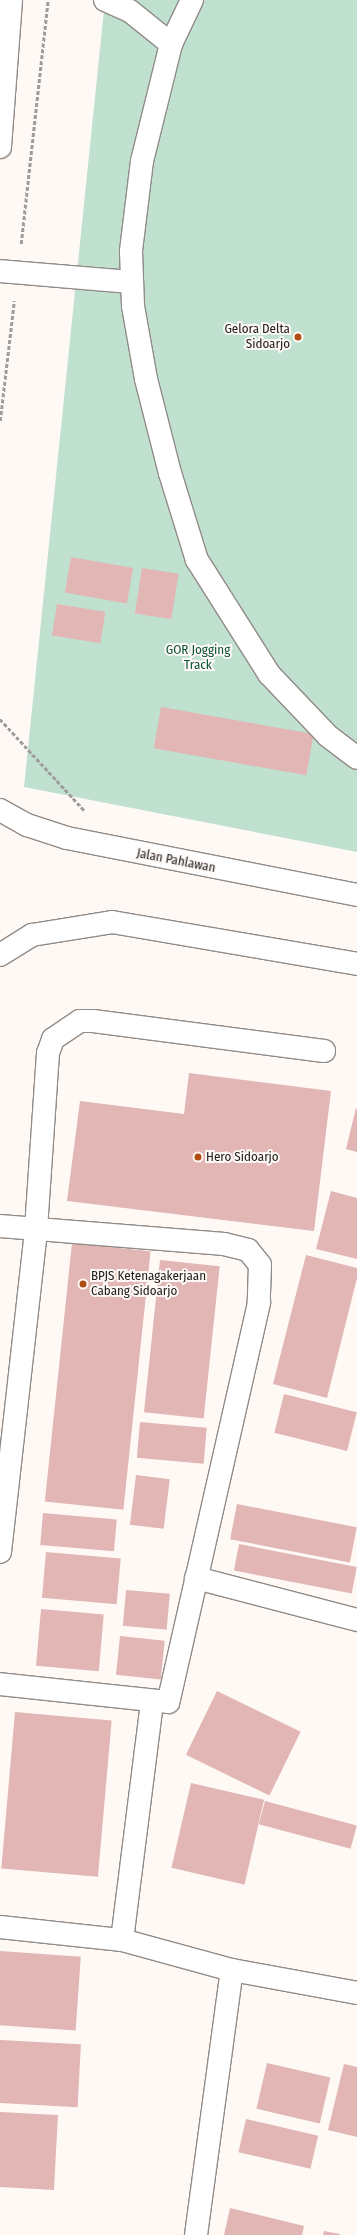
<!DOCTYPE html>
<style>
body{margin:0}
#map{position:relative;width:357px;height:2235px;overflow:hidden;background:#fff9f6;font-family:"Fira Sans Condensed",sans-serif}
div>[style]{position:absolute}
[style*='--x']{left:calc(var(--x)*1px);top:calc(var(--y)*1px);width:calc(var(--w)*1px);rotate:calc(var(--a)*1deg)}
.green>*{inset:0;background:#c1e1d0}
.building>*{inset:0;background:#e1b6b4;transform-origin:0 0}
.path>*{height:2.5px;margin-top:-1.25px;transform-origin:0;background:repeating-linear-gradient(90deg,#a09c9a 0 4px,transparent 0 6px)}
.roads{filter:drop-shadow(1px 0 #918b87) drop-shadow(-1px 0 #918b87) drop-shadow(0 1px #918b87) drop-shadow(0 -1px #918b87)}
.minor>*{height:22px;margin:-11px;padding:0 11px;transform-origin:11px;border-radius:11px;background:#fff}
.major>*{height:22px;margin:-11px;padding:0 11px;transform-origin:11px;border-radius:11px;background:#fff}
.dots>*{width:11px;height:11px;translate:-50% -50%;box-sizing:border-box;border:2px solid #fff9f6;border-radius:50%}
span{translate:-50% -50%;white-space:nowrap;text-align:center;line-height:1.15;-webkit-text-stroke:4px #fff9f6;paint-order:stroke}
.poi-label{font-size:13px;color:#23211f}
.right{translate:-100% -50%;text-align:right}
.left{translate:0 -50%;text-align:left}
.park-label{font-size:13px;color:#0b5339}
.street-label{font-size:13px;color:#23211f}
</style>
<div id="map">
<div class="green">
<i style="clip-path:polygon(105px 0,357px 0,357px 852px,24px 787px)"></i>
</div>
<div class="building">
<i style="left:71px;top:557px;width:63px;height:36px;rotate:10deg"></i>
<i style="left:142px;top:568px;width:37px;height:46px;rotate:9deg"></i>
<i style="left:57px;top:604px;width:49px;height:32px;rotate:9deg"></i>
<i style="left:161px;top:707px;width:155px;height:42px;rotate:10deg"></i>
<i style="clip-path:polygon(189px 1073px,331px 1091px,314px 1231px,67px 1201px,80px 1101px,184px 1114px)"></i>
<i style="clip-path:polygon(356px 1108px,357px 1109px,357px 1152px,346px 1149px)"></i>
<i style="clip-path:polygon(331px 1191px,357px 1198px,357px 1259px,316px 1249px)"></i>
<i style="left:72px;top:1243px;width:79px;height:260px;rotate:6deg"></i>
<i style="clip-path:polygon(306px 1255px,357px 1268px,357px 1278px,327px 1398px,273px 1384px)"></i>
<i style="left:160px;top:1260px;width:60px;height:153px;rotate:6deg"></i>
<i style="left:284px;top:1394px;width:75px;height:40px;rotate:14deg"></i>
<i style="left:140px;top:1422px;width:67px;height:36px;rotate:5deg"></i>
<i style="left:136px;top:1475px;width:34px;height:50px;rotate:7deg"></i>
<i style="left:237px;top:1504px;width:122px;height:36px;rotate:11deg"></i>
<i style="left:43px;top:1513px;width:74px;height:32px;rotate:5deg"></i>
<i style="left:239px;top:1544px;width:120px;height:27px;rotate:11deg"></i>
<i style="left:46px;top:1552px;width:75px;height:46px;rotate:5deg"></i>
<i style="left:126px;top:1590px;width:44px;height:36px;rotate:5deg"></i>
<i style="left:41px;top:1609px;width:63px;height:57px;rotate:5deg"></i>
<i style="left:120px;top:1636px;width:45px;height:39px;rotate:6deg"></i>
<i style="left:217px;top:1691px;width:93px;height:71px;rotate:26deg"></i>
<i style="left:15px;top:1712px;width:97px;height:157px;rotate:5deg"></i>
<i style="left:191px;top:1783px;width:75px;height:87px;rotate:13deg"></i>
<i style="left:265px;top:1801px;width:95px;height:24px;rotate:15deg"></i>
<i style="left:0;top:1951px;width:81px;height:74px;rotate:4deg"></i>
<i style="left:0;top:2040px;width:81px;height:63px;rotate:3deg"></i>
<i style="left:267px;top:2063px;width:65px;height:47px;rotate:13deg"></i>
<i style="clip-path:polygon(344px 2064px,357px 2067px,357px 2137px,328px 2130px)"></i>
<i style="left:0;top:2112px;width:58px;height:75px;rotate:3deg"></i>
<i style="left:246px;top:2119px;width:74px;height:34px;rotate:13deg"></i>
<i style="clip-path:polygon(230px 2208px,304px 2226px,302px 2235px,224px 2235px)"></i>
<i style="clip-path:polygon(324px 2231px,340px 2234px,340px 2235px,323px 2235px)"></i>
</div>
<div class="path">
<i style="--x:21;--y:244;--w:245;--a:-83.7"></i>
<i style="--x:0;--y:421;--w:121;--a:-83.3"></i>
<i style="--x:0;--y:719;--w:125;--a:47.3"></i>
</div>
<div class="roads">
<div class="minor">
<i style="--x:105;--y:0;--w:27;--a:24"></i>
<i style="--x:130;--y:11;--w:53;--a:38.8"></i>
<i style="--x:192;--y:0;--w:49;--a:115.5"></i>
<i style="--x:171;--y:44;--w:121;--a:103.9"></i>
<i style="--x:142;--y:161;--w:91;--a:97"></i>
<i style="--x:131;--y:251;--w:55;--a:87.9"></i>
<i style="--x:133;--y:306;--w:74;--a:79.9"></i>
<i style="--x:146;--y:379;--w:97;--a:75.7"></i>
<i style="--x:170;--y:473;--w:91;--a:72.8"></i>
<i style="--x:197;--y:560;--w:135;--a:57.7"></i>
<i style="--x:269;--y:674;--w:86;--a:46.4"></i>
<i style="--x:328;--y:736;--w:36;--a:37"></i>
<i style="--x:0;--y:271;--w:132;--a:4.8"></i>
<i style="--x:0;--y:1226;--w:225;--a:4.6"></i>
<i style="--x:224;--y:1244;--w:25;--a:14"></i>
<i style="--x:248;--y:1250;--w:19;--a:51"></i>
<i style="--x:260;--y:1265;--w:38;--a:92"></i>
<i style="--x:259;--y:1303;--w:409;--a:102.8"></i>
<i style="--x:168;--y:1702;--w:169;--a:-173.9"></i>
<i style="--x:0;--y:1552;--w:325;--a:-83.6"></i>
<i style="--x:36;--y:1229;--w:176;--a:-86.1"></i>
<i style="--x:48;--y:1053;--w:15;--a:-70"></i>
<i style="--x:53;--y:1039;--w:32;--a:-34"></i>
<i style="--x:80;--y:1021;--w:13;--a:0"></i>
<i style="--x:93;--y:1021;--w:233;--a:7.4"></i>
<i style="--x:196;--y:1578;--w:166;--a:14.6"></i>
<i style="--x:0;--y:1927;--w:123;--a:6.1"></i>
<i style="--x:122;--y:1940;--w:114;--a:15.3"></i>
<i style="--x:232;--y:1970;--w:127;--a:10.4"></i>
<i style="--x:122;--y:1940;--w:241;--a:-82.8"></i>
<i style="--x:196;--y:2235;--w:267;--a:-82.3"></i>
</div>
<div class="major">
<i style="--x:0;--y:147;--w:147;--a:-85.7"></i>
<i style="--x:0;--y:810;--w:31;--a:29"></i>
<i style="--x:27;--y:825;--w:42;--a:18"></i>
<i style="--x:67;--y:838;--w:296;--a:11.1"></i>
<i style="--x:0;--y:955;--w:38;--a:-32"></i>
<i style="--x:32;--y:935;--w:81;--a:-9.2"></i>
<i style="--x:112;--y:922;--w:249;--a:9.7"></i>
</div>
</div>
<div class="dots">
<i style="left:298px;top:337px;background:#af4d12"></i>
<i style="left:198px;top:1157px;background:#af4d12"></i>
<i style="left:83px;top:1284px;background:#af4d12"></i>
</div>
<div class="poi-label">
<span class="right" style="left:290px;top:337px">Gelora Delta<br>Sidoarjo</span>
<span class="left" style="left:206px;top:1157px">Hero Sidoarjo</span>
<span class="left" style="left:91px;top:1284px">BPJS Ketenagakerjaan<br>Cabang Sidoarjo</span>
</div>
<div class="park-label">
<span style="left:198px;top:658px">GOR Jogging<br>Track</span>
</div>
<div class="street-label">
<span style="left:176px;top:861px;rotate:11deg">Jalan Pahlawan</span>
</div>
</div>
